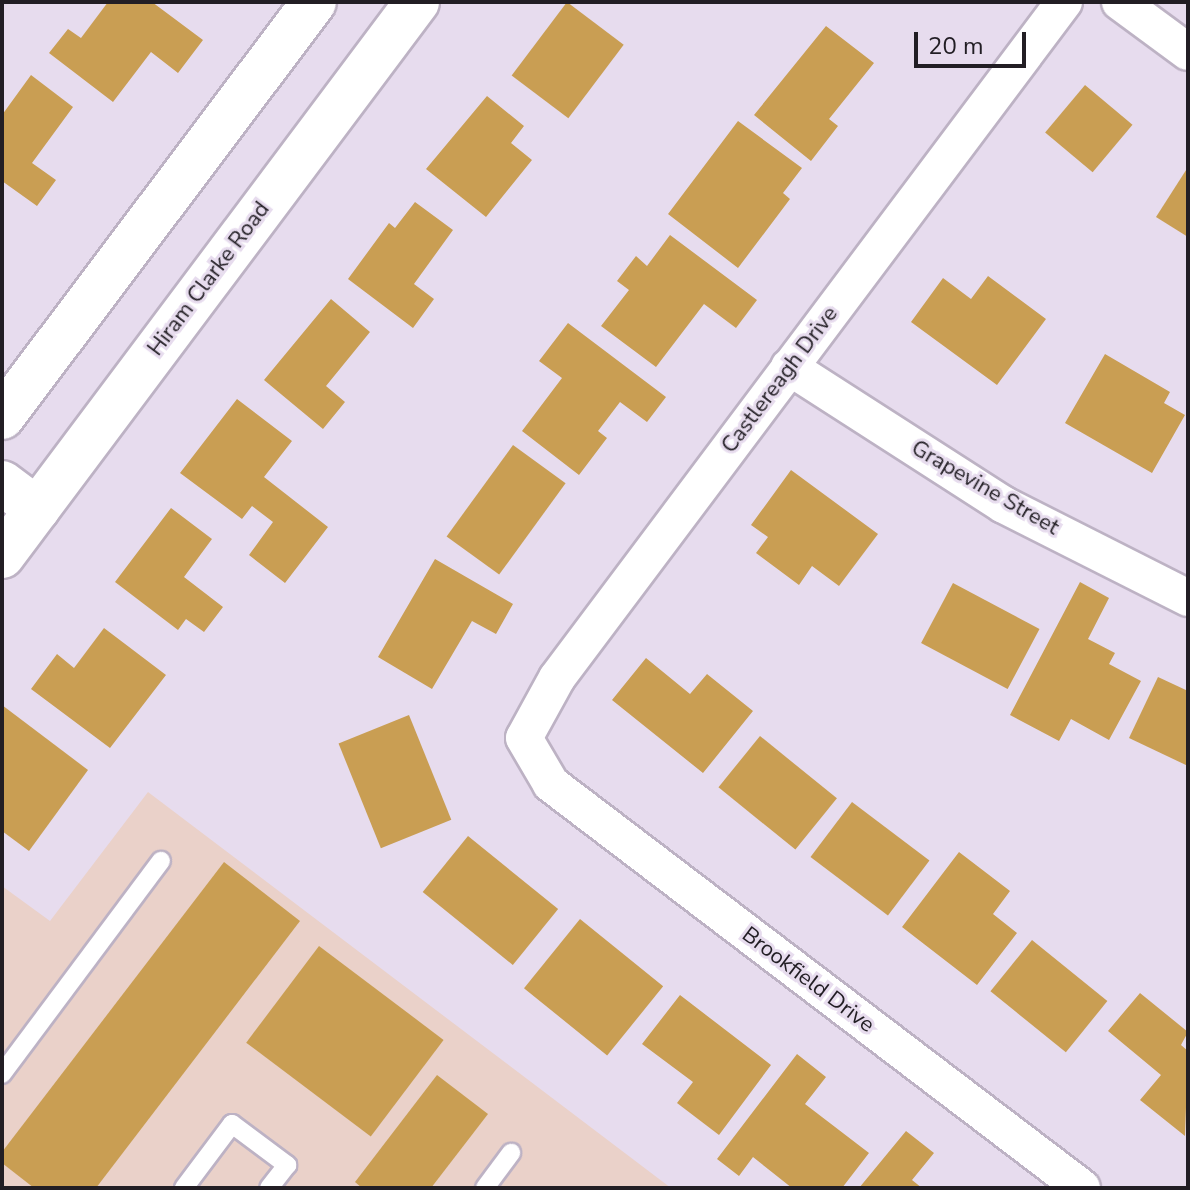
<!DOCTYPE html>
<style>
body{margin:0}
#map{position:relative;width:1190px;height:1190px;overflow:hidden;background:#e7dcee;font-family:"Nunito Sans",sans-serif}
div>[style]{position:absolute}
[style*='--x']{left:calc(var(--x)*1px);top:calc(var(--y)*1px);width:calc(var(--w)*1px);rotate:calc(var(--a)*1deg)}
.commercial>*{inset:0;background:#ead1c9}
.building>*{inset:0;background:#c99e53;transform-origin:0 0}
.roads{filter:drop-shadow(2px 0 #bdb2c4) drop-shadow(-2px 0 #bdb2c4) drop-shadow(0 2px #bdb2c4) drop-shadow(0 -2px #bdb2c4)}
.lane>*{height:18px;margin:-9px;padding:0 9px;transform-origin:9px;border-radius:9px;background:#fff}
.street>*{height:36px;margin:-18px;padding:0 18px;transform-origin:18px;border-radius:18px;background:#fff}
.secondary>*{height:44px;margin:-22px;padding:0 22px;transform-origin:22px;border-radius:22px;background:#fff}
span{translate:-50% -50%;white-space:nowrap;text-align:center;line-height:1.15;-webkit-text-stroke:6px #e7dcee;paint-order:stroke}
.street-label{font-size:22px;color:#221e24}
.frame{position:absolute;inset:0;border:4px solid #221e24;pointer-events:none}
.scale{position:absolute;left:914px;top:32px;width:112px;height:36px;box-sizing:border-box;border:4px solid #221e24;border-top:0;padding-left:10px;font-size:24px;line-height:28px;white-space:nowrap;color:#221e24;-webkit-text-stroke:6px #e7dcee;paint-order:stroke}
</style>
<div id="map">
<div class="commercial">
<i style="clip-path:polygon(148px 792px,671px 1188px,2px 1188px,2px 886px,50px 921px)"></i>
</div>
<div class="building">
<i style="clip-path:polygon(108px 2px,152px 2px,203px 40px,178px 73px,151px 52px,113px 102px,49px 53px,68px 29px,81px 38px)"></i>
<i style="left:567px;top:2px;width:71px;height:92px;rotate:37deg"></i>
<i style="clip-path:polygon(826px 26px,874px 63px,829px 119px,838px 126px,811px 161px,754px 115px)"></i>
<i style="clip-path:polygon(31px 75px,73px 107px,32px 163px,56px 180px,37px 206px,2px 181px,2px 115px)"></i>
<i style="left:1085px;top:85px;width:62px;height:62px;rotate:40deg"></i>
<i style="clip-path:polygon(487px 96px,524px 126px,511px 143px,532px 160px,486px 217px,426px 169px)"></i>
<i style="clip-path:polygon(738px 121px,802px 168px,783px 193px,790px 199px,738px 268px,668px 214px)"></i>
<i style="clip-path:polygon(1188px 167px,1188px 237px,1156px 217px)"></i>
<i style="clip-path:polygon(415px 202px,453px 230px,414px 284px,434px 299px,413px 328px,348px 279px,389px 223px,395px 228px)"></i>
<i style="clip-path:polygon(670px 235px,757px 300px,736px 328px,704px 304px,656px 367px,601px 326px,629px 290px,617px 281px,636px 256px,647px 266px)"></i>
<i style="clip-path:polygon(988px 276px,1046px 319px,997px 385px,911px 322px,943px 278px,971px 299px)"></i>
<i style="clip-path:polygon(331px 299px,370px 332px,326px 386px,345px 402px,323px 429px,264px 380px)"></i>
<i style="clip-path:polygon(568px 323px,666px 397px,647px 422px,620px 402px,598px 431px,607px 438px,579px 475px,522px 431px,562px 378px,539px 361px)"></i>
<i style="clip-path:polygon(1105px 354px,1170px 392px,1164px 403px,1185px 415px,1152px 473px,1065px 423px)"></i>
<i style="clip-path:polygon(237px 399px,292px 441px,264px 477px,328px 527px,285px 583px,249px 555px,273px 522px,252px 506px,242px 519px,180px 473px)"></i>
<i style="left:513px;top:445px;width:65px;height:113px;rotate:36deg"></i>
<i style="clip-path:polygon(791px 470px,878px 534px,839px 586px,812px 566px,799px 585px,756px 553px,768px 537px,751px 525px)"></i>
<i style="clip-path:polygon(171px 508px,212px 539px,184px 577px,223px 607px,204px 632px,186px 619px,178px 630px,115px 582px)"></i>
<i style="clip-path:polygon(435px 559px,513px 604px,496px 634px,472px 621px,432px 689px,378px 657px)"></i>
<i style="clip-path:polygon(1080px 582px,1109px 598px,1088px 639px,1115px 653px,1109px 664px,1141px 681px,1109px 740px,1071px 719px,1059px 741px,1010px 715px)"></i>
<i style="left:953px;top:583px;width:98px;height:68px;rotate:28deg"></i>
<i style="clip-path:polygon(104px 628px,166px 675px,110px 748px,31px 689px,57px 654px,74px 668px)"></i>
<i style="clip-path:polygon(646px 658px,690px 694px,707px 674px,753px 711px,703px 773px,612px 700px)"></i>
<i style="clip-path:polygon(1158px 677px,1188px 691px,1188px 766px,1129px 738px)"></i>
<i style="clip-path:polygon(2px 705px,88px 770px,29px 851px,2px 831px)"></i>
<i style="left:409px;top:715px;width:113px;height:76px;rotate:68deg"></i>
<i style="left:760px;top:736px;width:99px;height:66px;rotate:39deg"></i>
<i style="left:852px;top:802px;width:97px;height:69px;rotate:37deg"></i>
<i style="left:468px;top:836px;width:116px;height:72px;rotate:39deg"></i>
<i style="clip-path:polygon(959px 852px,1010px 891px,993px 914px,1017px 933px,977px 985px,902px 927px)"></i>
<i style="clip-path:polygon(224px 862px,300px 921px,96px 1188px,34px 1188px,2px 1163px,2px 1152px)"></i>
<i style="left:580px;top:919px;width:107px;height:89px;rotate:39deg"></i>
<i style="left:1032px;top:940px;width:97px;height:66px;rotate:39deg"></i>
<i style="left:319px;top:946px;width:156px;height:121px;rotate:37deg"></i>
<i style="clip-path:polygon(1140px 993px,1188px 1032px,1181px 1045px,1188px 1051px,1185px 1136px,1140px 1100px,1161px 1075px,1108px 1031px)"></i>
<i style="clip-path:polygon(680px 995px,771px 1065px,719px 1135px,677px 1103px,693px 1082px,642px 1044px)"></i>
<i style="clip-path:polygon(797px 1054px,826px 1077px,805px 1104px,869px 1153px,842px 1188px,792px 1188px,753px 1157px,739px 1176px,717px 1159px)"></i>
<i style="clip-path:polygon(437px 1075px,488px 1114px,431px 1188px,362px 1188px,355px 1182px)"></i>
<i style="clip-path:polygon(906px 1131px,934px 1153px,912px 1180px,922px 1188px,859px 1188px)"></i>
</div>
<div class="roads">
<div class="lane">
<i style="--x:2;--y:1074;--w:266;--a:-53.3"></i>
<i style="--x:184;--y:1188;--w:80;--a:-53.1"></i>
<i style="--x:232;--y:1124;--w:69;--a:36.7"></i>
<i style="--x:287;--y:1165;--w:29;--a:128"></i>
<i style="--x:485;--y:1188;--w:44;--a:-53.4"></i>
</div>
<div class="street">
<i style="--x:1064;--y:2;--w:845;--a:126.87"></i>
<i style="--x:557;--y:678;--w:68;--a:118.8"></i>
<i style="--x:524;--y:738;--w:53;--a:59.6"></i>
<i style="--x:551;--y:784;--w:667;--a:37.26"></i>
<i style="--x:1120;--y:2;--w:84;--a:36.3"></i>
<i style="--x:789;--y:367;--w:255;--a:32.7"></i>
<i style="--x:1004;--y:505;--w:206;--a:26.8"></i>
</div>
<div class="secondary">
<i style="--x:2;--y:417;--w:519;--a:-53.06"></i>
<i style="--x:2;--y:483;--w:44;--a:36.6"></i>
<i style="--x:2;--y:556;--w:692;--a:-53.16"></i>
</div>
</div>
<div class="street-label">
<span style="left:209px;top:279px;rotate:-53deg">Hiram Clarke Road</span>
<span style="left:780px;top:380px;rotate:-53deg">Castlereagh Drive</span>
<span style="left:985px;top:488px;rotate:30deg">Grapevine Street</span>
<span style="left:808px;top:980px;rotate:37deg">Brookfield Drive</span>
</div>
<div class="frame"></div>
<div class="scale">20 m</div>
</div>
